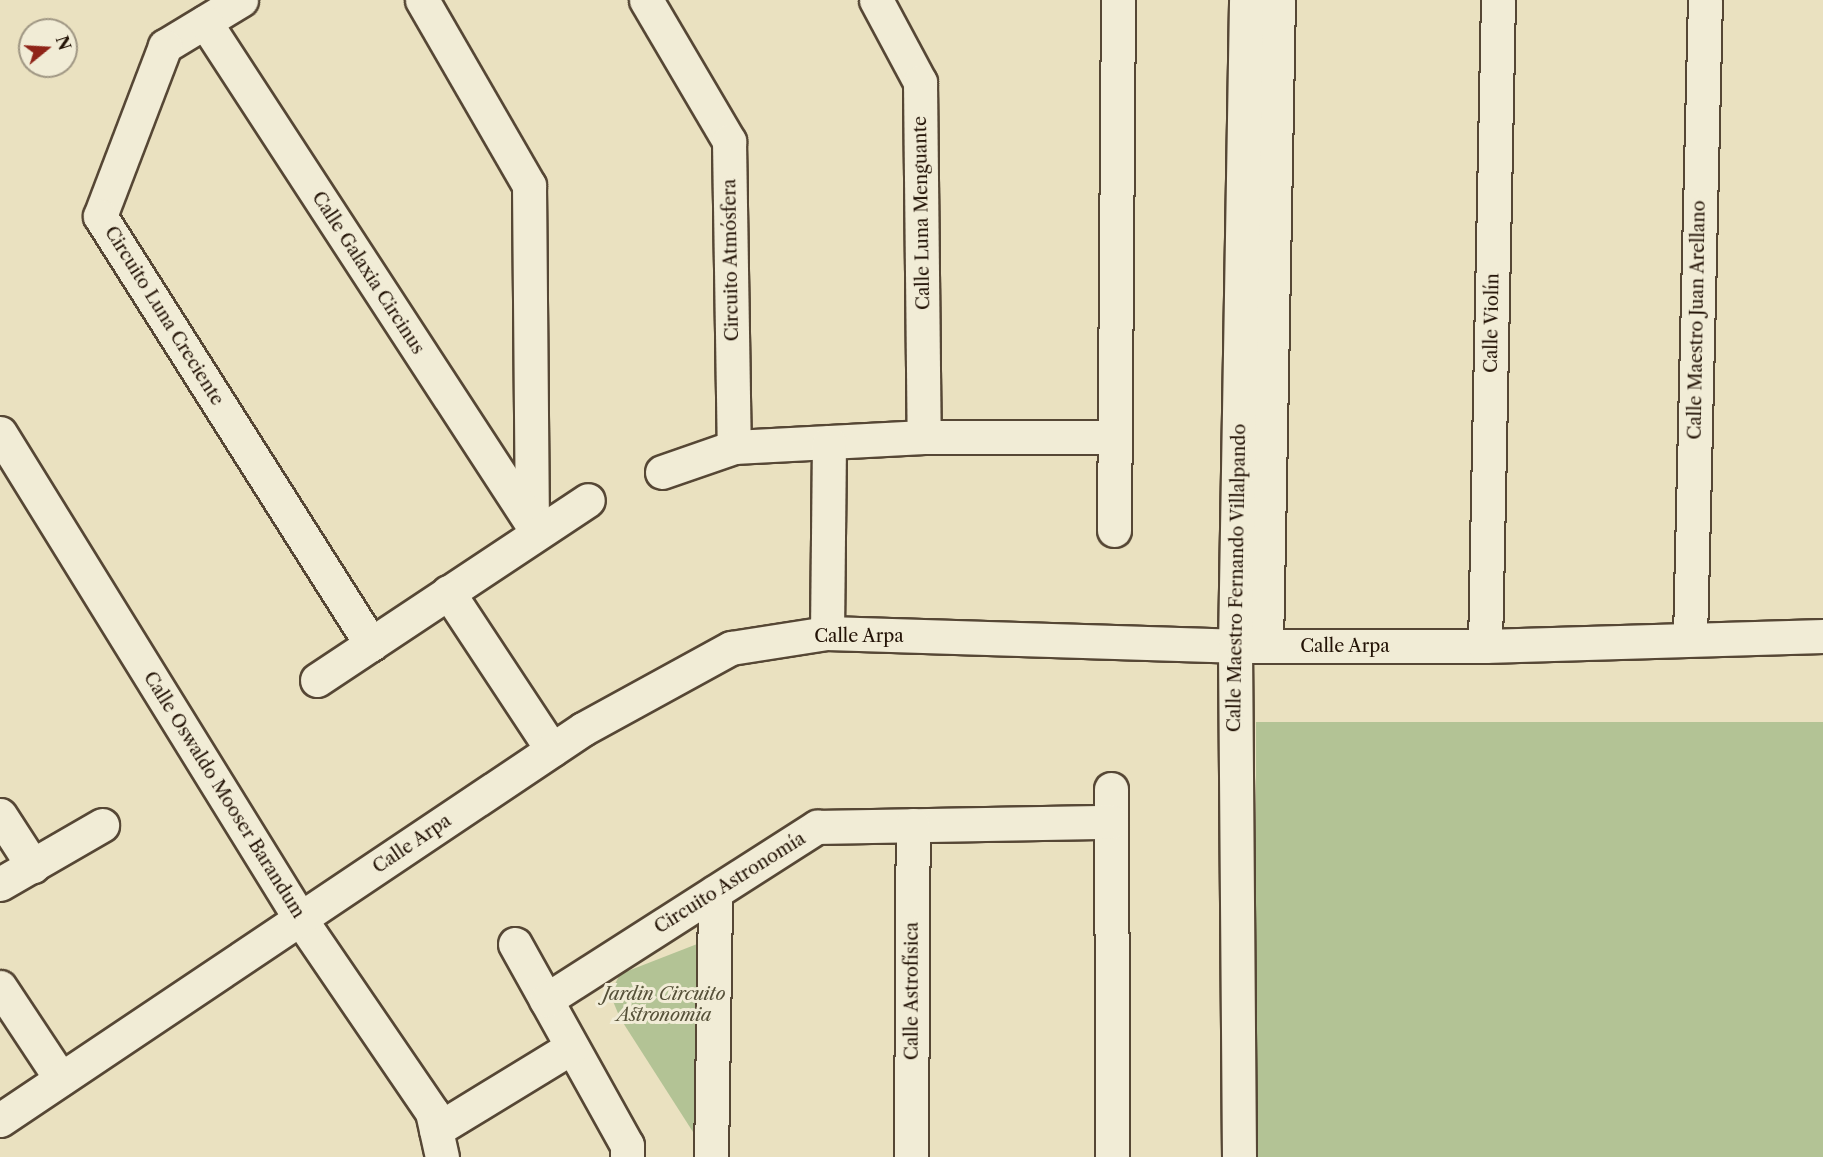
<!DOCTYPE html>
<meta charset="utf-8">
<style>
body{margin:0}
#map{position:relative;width:1823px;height:1157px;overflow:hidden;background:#eae1c0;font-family:"Libre Caslon Text",serif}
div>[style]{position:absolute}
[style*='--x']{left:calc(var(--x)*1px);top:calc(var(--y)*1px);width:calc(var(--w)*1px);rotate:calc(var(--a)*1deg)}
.green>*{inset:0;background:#b3c395;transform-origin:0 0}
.roads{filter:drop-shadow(2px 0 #564735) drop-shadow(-2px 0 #564735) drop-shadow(0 2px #564735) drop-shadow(0 -2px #564735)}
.minor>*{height:33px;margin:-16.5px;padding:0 16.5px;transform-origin:16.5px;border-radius:16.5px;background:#f1ecd6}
span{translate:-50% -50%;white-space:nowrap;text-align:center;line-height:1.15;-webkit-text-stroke:6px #f1ecd6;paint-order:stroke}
.street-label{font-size:18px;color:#241407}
.park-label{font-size:18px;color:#565139;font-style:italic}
.north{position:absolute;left:18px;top:18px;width:60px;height:60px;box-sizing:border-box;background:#f1ecd6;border:2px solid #9f9683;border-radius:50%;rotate:72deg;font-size:16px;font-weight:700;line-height:24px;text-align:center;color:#241407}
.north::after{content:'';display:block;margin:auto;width:21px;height:27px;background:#8f2418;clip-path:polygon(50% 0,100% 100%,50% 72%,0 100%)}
</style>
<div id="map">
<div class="green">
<i style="left:1823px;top:722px;width:435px;height:567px;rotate:90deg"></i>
<i style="clip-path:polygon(710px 939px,706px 1123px,693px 1132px,620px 1018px,610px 994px,620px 974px)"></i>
</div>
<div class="roads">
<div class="minor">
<i style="--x:241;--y:0;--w:89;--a:148.8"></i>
<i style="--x:165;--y:46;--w:182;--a:110.9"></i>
<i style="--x:100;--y:216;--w:507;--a:57.66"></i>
<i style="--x:422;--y:0;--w:214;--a:60"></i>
<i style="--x:529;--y:185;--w:342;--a:89.5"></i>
<i style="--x:646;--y:0;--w:164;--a:59.5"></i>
<i style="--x:729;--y:141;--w:306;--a:89.1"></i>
<i style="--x:876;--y:0;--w:93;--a:61.8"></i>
<i style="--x:920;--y:82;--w:355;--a:89.4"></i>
<i style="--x:205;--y:22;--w:599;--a:56.92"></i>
<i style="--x:0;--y:433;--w:573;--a:58.28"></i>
<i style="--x:301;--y:920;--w:232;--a:55.7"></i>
<i style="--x:432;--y:1112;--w:46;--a:77.5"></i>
<i style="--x:662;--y:472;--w:76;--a:-19.1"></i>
<i style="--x:734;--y:447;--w:190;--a:-3"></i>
<i style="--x:924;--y:437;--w:190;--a:0"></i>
<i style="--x:1114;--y:530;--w:530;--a:-89.57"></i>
<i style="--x:448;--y:592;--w:189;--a:56.6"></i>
<i style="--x:827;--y:633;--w:191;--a:-89.4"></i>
<i style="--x:1690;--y:639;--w:639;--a:-88.66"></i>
<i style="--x:1266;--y:646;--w:646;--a:-88.94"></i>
<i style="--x:1485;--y:646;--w:646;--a:-88.85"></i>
<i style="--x:317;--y:680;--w:325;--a:-33.6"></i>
<i style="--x:1111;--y:789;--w:368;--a:89.8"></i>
<i style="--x:0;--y:815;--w:61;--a:57.1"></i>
<i style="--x:0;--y:884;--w:118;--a:-30"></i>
<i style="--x:515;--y:944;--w:230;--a:60.9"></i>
<i style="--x:627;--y:1145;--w:12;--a:90"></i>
<i style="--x:0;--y:987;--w:110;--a:56.5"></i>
<i style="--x:546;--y:1000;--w:322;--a:-32.6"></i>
<i style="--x:817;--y:827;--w:294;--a:-1"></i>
<i style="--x:0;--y:1120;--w:702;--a:-33.85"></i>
<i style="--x:583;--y:729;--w:169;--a:-28.7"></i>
<i style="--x:731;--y:648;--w:97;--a:-8.9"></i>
<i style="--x:827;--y:633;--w:408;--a:1.8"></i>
<i style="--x:1235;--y:646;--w:250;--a:0"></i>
<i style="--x:1485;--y:646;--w:338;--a:-1.7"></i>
<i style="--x:436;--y:1130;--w:159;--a:-31.4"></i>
<i style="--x:711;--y:1157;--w:265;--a:-89.1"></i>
<i style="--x:911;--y:1157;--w:332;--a:-89.7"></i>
<i style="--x:1239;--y:1157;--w:511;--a:-90.45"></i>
<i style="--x:1235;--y:646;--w:646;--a:-89.02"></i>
</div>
</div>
<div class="street-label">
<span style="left:922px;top:213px;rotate:-91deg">Calle Luna Menguante</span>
<span style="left:731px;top:260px;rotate:-91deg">Circuito Atmósfera</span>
<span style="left:368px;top:273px;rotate:57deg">Calle Galaxia Circinus</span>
<span style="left:164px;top:316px;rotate:58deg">Circuito Luna Creciente</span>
<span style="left:1697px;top:320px;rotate:-89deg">Calle Maestro Juan Arellano</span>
<span style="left:1492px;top:323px;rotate:-89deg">Calle Violín</span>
<span style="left:1237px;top:578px;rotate:-89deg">Calle Maestro Fernando Villalpando</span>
<span style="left:859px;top:636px">Calle Arpa</span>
<span style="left:1345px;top:646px">Calle Arpa</span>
<span style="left:224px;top:795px;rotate:58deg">Calle Oswaldo Mooser Barandum</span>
<span style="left:412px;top:844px;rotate:-34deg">Calle Arpa</span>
<span style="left:730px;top:883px;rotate:-32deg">Circuito Astronomía</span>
<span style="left:912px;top:991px;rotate:-90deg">Calle Astrofísica</span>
</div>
<div class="park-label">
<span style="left:664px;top:1005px">Jardin Circuito<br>Astronomia</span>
</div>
<div class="north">N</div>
</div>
